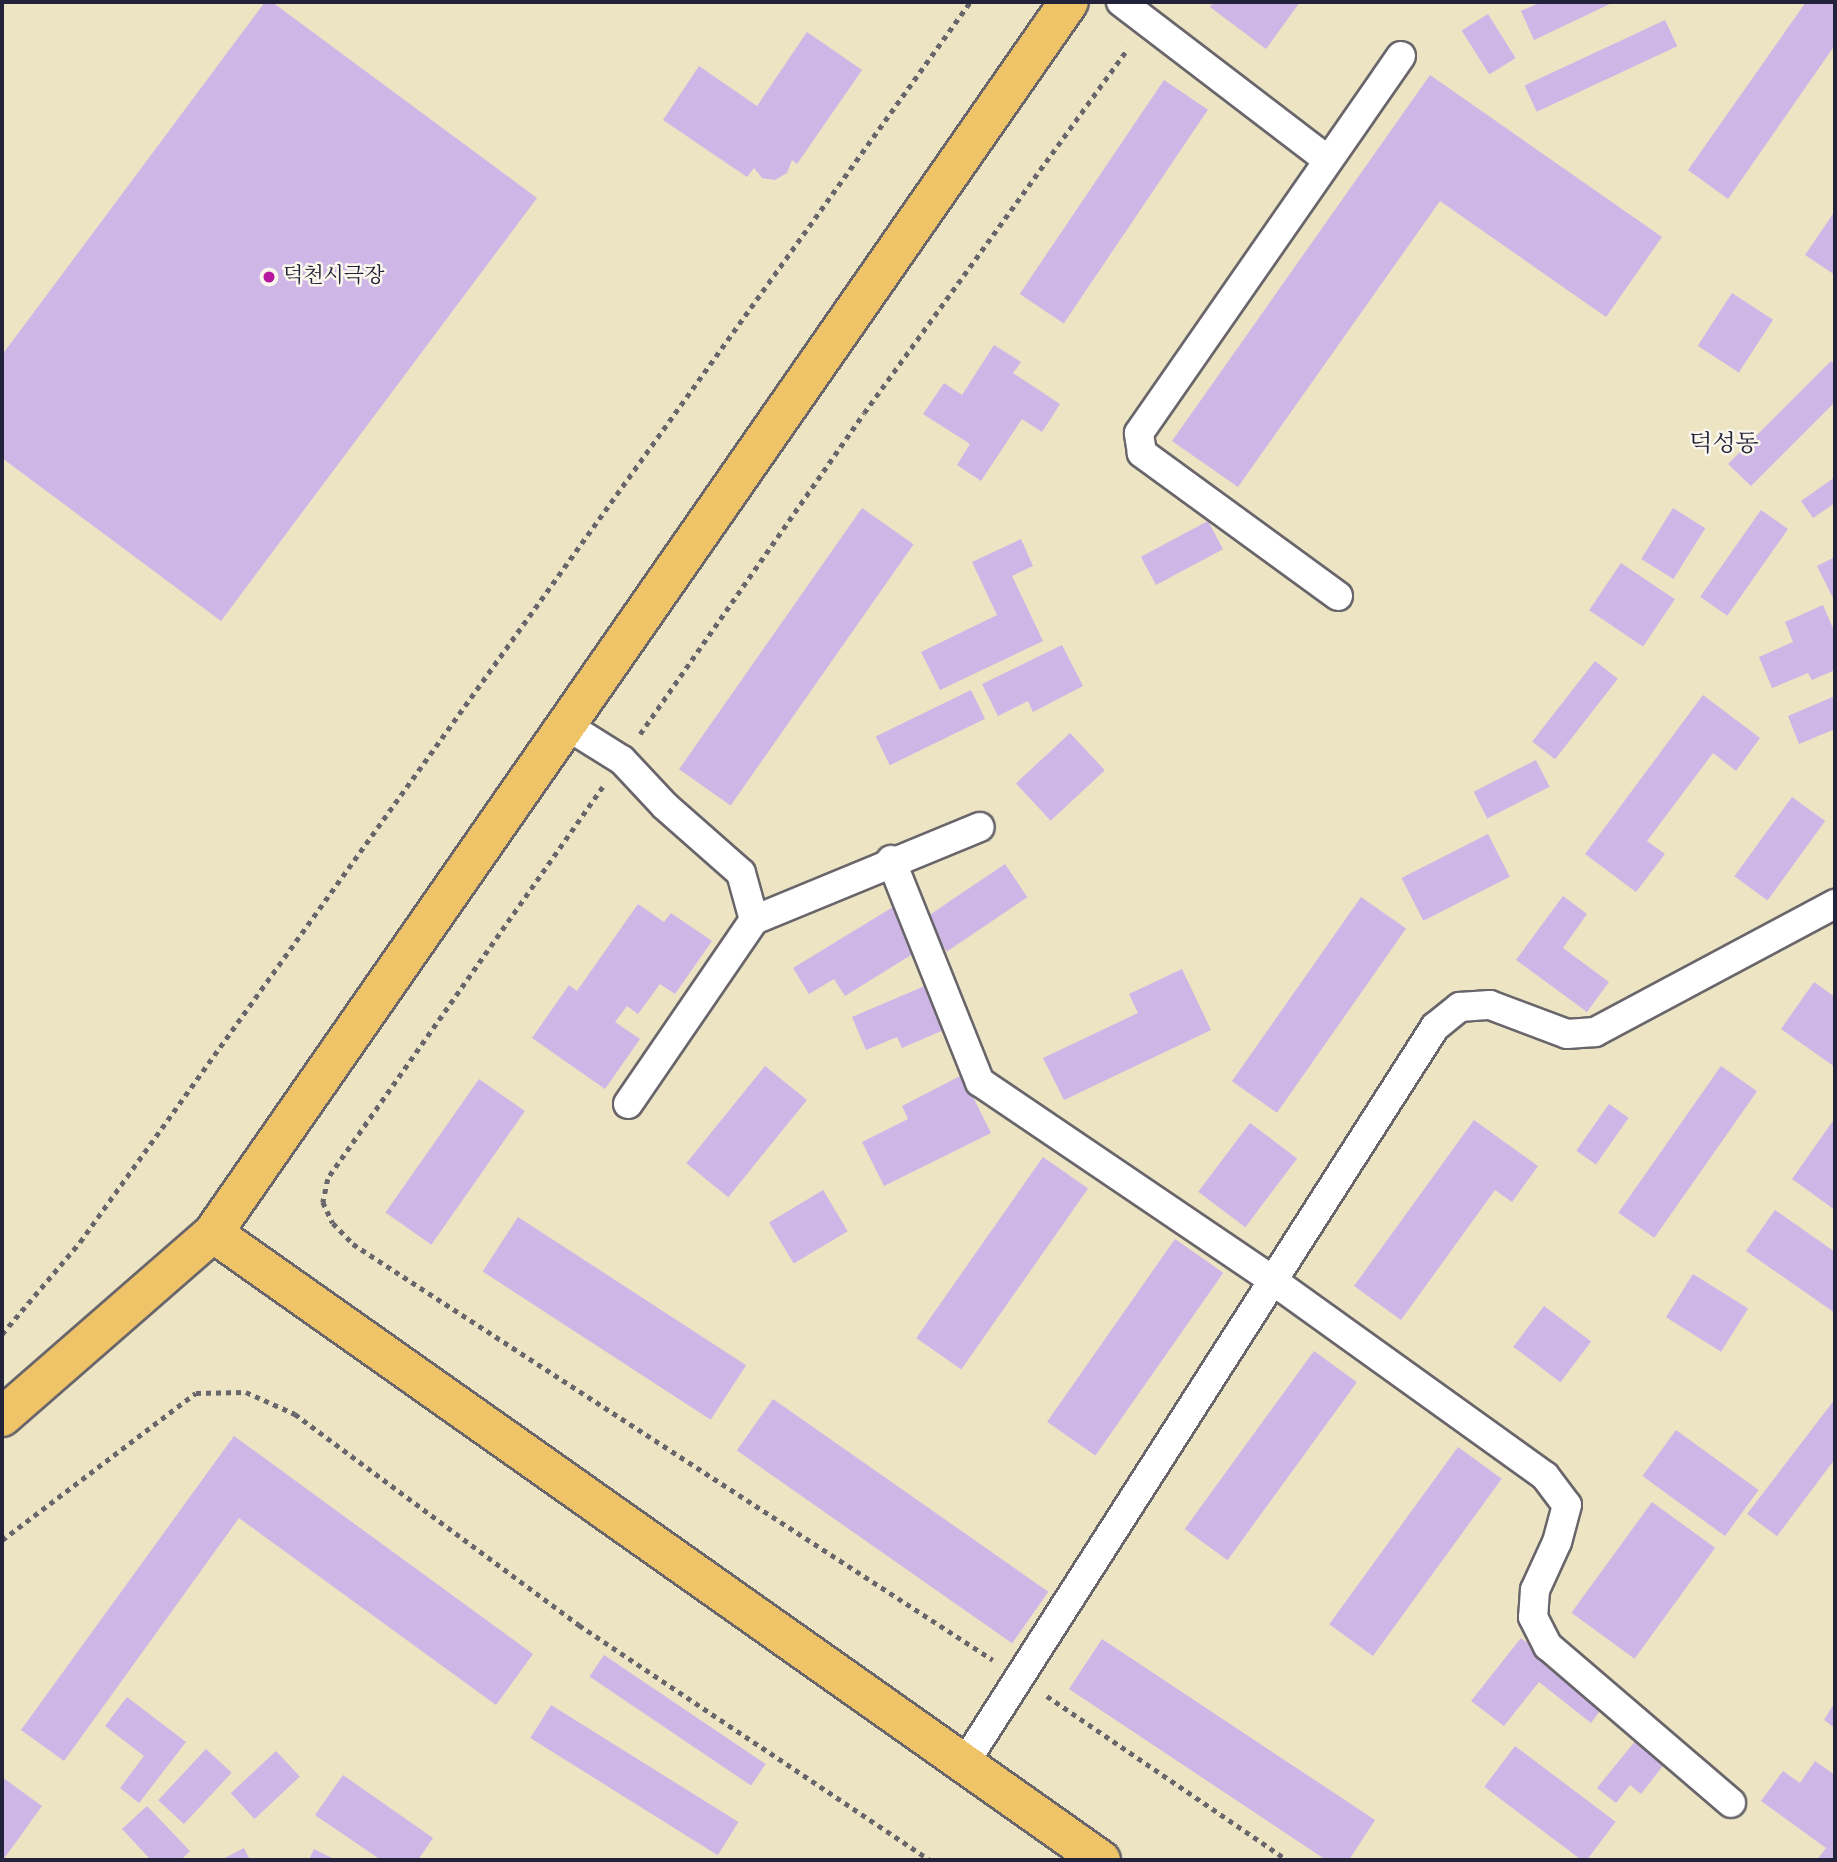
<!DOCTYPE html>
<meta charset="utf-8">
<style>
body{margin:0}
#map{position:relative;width:1837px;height:1862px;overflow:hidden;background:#ede4c4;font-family:"IM FELL English","Noto Serif KR",serif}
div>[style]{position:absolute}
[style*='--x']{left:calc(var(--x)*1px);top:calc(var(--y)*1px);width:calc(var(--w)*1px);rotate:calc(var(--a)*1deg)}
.building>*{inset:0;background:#ceb6e7;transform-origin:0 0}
.path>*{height:4.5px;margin-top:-2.25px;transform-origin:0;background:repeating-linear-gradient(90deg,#69666b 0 5px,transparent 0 10px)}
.roads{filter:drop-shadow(2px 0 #69666b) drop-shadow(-2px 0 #69666b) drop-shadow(0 2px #69666b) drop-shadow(0 -2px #69666b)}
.street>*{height:28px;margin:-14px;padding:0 14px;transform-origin:14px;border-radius:14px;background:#fff}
.primary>*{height:38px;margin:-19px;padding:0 19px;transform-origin:19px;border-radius:19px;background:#efc469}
.dots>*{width:19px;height:19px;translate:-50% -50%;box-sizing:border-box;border:4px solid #fbf7ec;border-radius:50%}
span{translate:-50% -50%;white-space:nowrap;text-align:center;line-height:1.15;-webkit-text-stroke:5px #fbf7ec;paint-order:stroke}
.poi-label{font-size:21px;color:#22223b}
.left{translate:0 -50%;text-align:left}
.quarter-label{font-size:24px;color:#22223b}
.frame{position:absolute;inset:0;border:4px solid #22223b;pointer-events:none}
</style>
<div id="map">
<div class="building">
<i style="clip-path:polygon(265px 2px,272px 2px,537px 198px,221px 621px,2px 458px,2px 355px)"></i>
<i style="clip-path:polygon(1214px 2px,1300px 2px,1266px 49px,1210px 7px)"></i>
<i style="clip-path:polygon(1541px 2px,1614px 2px,1534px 40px,1521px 11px)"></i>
<i style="clip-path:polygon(1806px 2px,1835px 2px,1835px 45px,1728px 199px,1688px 170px)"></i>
<i style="left:1488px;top:14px;width:52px;height:31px;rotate:58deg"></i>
<i style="left:1665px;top:20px;width:29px;height:155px;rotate:65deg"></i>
<i style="clip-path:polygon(807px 32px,862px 70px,797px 164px,792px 160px,787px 173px,775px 180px,762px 178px,754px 168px,747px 177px,663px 120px,699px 66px,757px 106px)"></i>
<i style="clip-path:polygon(1430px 75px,1662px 237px,1606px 317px,1440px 201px,1238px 487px,1172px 441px)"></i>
<i style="left:1164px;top:80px;width:53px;height:258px;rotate:34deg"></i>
<i style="clip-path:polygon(1835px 211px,1835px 275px,1805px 255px)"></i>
<i style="left:1732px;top:293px;width:49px;height:63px;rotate:33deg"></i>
<i style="clip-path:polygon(994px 345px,1021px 362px,1013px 373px,1060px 404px,1042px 432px,1022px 419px,981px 481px,957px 465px,970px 444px,923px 414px,944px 383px,962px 395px)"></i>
<i style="clip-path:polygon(1831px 361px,1835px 365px,1835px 402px,1751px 486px,1728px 464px)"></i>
<i style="clip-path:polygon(1835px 477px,1835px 503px,1813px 518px,1801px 501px)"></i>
<i style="left:862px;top:508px;width:63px;height:319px;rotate:35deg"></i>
<i style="left:1673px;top:508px;width:38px;height:60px;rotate:32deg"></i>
<i style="left:1761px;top:510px;width:33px;height:106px;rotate:35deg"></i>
<i style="left:1208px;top:521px;width:32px;height:76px;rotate:62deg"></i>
<i style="clip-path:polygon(1021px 539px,1033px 566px,1012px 576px,1043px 641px,940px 690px,921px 652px,997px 615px,972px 562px)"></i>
<i style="clip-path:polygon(1835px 557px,1835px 602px,1817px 566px)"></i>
<i style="left:1621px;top:563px;width:65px;height:57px;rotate:34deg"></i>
<i style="clip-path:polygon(1823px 605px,1835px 633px,1835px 670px,1812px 680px,1808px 673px,1772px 688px,1759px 657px,1793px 642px,1785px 622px)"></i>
<i style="clip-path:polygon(1062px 645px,1083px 686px,1033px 712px,1028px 701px,998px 716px,982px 684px)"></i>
<i style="left:1595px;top:661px;width:29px;height:102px;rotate:38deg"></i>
<i style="left:971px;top:690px;width:32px;height:106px;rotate:64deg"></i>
<i style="clip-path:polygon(1703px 695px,1760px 738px,1736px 771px,1713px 753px,1647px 841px,1665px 854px,1636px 892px,1585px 854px)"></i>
<i style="clip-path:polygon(1835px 696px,1835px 729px,1799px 744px,1788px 716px)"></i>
<i style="left:1070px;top:733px;width:51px;height:74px;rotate:47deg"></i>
<i style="left:1536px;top:760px;width:30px;height:70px;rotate:63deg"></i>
<i style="left:1792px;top:797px;width:41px;height:98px;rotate:36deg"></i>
<i style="left:1488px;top:834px;width:48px;height:97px;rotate:63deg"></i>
<i style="left:1005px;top:864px;width:40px;height:97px;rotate:56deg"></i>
<i style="clip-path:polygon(1563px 896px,1587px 914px,1563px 948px,1609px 982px,1587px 1012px,1516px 960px)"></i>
<i style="left:1361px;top:897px;width:55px;height:225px;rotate:35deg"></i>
<i style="clip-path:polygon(638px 904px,664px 922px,671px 913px,712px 941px,675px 994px,660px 984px,638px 1014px,627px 1006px,615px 1022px,640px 1039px,605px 1089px,532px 1038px,569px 985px,577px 991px)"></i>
<i style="clip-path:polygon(893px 907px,919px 950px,845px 996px,834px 979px,809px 994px,793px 968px)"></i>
<i style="clip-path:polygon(1182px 969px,1211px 1030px,1064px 1100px,1043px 1058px,1138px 1013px,1129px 994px)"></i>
<i style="clip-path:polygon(1814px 982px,1835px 997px,1835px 1067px,1781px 1029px)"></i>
<i style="clip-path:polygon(927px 985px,946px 1029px,902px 1048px,897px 1037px,866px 1050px,852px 1017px)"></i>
<i style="left:765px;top:1066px;width:54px;height:125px;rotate:39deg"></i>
<i style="left:1721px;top:1066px;width:44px;height:179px;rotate:35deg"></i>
<i style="clip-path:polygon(962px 1075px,991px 1133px,884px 1186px,862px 1142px,908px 1119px,902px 1106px)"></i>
<i style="left:479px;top:1079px;width:56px;height:163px;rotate:35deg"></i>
<i style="left:1609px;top:1104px;width:24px;height:57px;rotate:35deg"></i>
<i style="clip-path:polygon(1835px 1118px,1835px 1210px,1792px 1179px)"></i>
<i style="clip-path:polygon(1474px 1120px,1538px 1166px,1512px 1202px,1495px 1190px,1401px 1320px,1354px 1286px)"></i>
<i style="left:1250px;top:1123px;width:59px;height:86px;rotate:37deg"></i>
<i style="left:1043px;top:1157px;width:55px;height:221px;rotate:35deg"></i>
<i style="left:823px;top:1190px;width:48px;height:63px;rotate:59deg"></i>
<i style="clip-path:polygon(1775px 1210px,1835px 1252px,1835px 1313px,1746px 1251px)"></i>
<i style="left:518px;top:1217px;width:272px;height:65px;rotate:33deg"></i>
<i style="left:1175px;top:1239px;width:59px;height:223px;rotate:35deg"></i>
<i style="left:1693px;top:1274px;width:65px;height:51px;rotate:32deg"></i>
<i style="left:1544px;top:1306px;width:59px;height:51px;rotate:37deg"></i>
<i style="left:1314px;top:1351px;width:53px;height:220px;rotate:36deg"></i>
<i style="left:773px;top:1399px;width:336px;height:63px;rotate:35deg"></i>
<i style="clip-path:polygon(1835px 1399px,1835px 1459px,1777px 1536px,1747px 1514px)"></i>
<i style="left:1676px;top:1430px;width:102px;height:57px;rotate:36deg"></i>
<i style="clip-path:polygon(234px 1436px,533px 1654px,496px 1705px,239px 1518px,64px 1761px,21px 1730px)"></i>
<i style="left:1458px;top:1447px;width:54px;height:219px;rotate:36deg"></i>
<i style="left:1652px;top:1502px;width:78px;height:137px;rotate:36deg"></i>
<i style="clip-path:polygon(1521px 1638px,1605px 1704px,1591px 1723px,1539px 1682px,1504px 1726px,1471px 1701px)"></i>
<i style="clip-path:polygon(1102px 1639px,1375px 1820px,1349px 1860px,1326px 1860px,1069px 1689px)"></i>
<i style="left:604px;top:1655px;width:195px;height:26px;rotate:34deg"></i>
<i style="clip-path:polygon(127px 1697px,186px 1742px,139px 1803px,120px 1788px,144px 1756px,105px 1726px)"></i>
<i style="clip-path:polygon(1835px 1702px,1835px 1728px,1824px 1720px)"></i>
<i style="left:551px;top:1705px;width:221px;height:39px;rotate:32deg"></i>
<i style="clip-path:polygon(1636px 1740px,1665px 1763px,1641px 1794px,1630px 1785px,1616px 1803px,1597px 1788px)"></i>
<i style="left:1515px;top:1746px;width:126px;height:51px;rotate:37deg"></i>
<i style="left:206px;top:1749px;width:35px;height:70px;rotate:43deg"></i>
<i style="left:276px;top:1751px;width:35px;height:62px;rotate:47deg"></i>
<i style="clip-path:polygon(1815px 1761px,1835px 1775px,1835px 1860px,1817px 1860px,1826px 1848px,1761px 1801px,1783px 1771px,1800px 1783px)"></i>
<i style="clip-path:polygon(343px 1775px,433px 1838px,418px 1860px,381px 1860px,315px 1815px)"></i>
<i style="clip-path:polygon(2px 1777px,42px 1806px,3px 1860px,2px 1860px)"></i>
<i style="clip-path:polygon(147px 1806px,190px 1851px,181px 1860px,151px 1860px,122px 1829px)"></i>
<i style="clip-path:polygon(244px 1848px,250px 1860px,221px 1860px)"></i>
<i style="clip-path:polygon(314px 1849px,336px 1860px,309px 1860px)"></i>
</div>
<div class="path">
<i style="--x:640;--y:734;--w:391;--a:-55.1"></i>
<i style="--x:864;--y:413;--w:450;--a:-54.1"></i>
<i style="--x:603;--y:787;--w:479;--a:125.1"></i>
<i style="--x:328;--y:1179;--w:24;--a:102"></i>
<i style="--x:323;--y:1202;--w:23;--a:65"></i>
<i style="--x:333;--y:1223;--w:29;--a:46"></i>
<i style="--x:353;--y:1244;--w:763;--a:33.02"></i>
<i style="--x:2;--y:1334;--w:121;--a:-49.7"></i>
<i style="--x:80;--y:1242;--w:1526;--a:-54.33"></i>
<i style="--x:2;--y:1540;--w:243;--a:-37.2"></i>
<i style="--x:196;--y:1393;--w:50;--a:-1.1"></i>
<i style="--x:246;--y:1392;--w:54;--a:24.2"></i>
<i style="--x:295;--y:1414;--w:354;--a:36.6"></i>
<i style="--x:579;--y:1625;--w:422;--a:33.8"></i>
<i style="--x:1047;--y:1696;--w:291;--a:34.3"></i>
</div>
<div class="roads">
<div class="street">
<i style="--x:1121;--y:2;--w:260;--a:37.4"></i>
<i style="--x:1338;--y:596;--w:243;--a:-143.9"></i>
<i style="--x:1142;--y:453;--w:20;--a:-99"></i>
<i style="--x:1139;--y:433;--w:459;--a:-55.2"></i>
<i style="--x:569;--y:727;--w:62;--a:31.9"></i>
<i style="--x:622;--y:760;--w:63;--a:46.9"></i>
<i style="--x:665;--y:806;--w:101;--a:41.4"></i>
<i style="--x:741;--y:873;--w:49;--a:74.5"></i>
<i style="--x:754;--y:920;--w:223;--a:124.4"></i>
<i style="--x:891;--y:860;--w:239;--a:68.2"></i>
<i style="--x:980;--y:1082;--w:353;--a:34.1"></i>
<i style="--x:1272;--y:1280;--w:336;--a:35.7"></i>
<i style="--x:1545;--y:1476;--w:36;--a:53"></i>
<i style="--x:1567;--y:1505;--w:38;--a:105"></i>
<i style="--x:1557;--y:1542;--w:53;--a:114.6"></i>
<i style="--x:1535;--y:1590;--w:27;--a:94"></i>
<i style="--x:1533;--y:1617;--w:33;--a:63"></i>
<i style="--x:1548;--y:1646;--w:241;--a:40.6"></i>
<i style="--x:754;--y:920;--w:244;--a:-22.4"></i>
<i style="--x:964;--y:1764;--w:875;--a:-57.42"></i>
<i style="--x:1435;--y:1027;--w:32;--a:-39"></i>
<i style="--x:1460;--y:1007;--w:30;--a:-4"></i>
<i style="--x:1490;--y:1005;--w:82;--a:20.6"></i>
<i style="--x:1567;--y:1034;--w:28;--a:-4"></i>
<i style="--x:1595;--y:1032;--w:272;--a:-28.1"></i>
</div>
<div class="primary">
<i style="--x:213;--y:1233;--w:1087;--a:35.23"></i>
<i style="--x:2;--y:1417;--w:280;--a:-41.1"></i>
<i style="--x:213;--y:1233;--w:1499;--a:-55.19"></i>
</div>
</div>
<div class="dots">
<i style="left:269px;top:277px;background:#b5179e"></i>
</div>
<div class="poi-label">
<span class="left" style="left:283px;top:277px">덕천시극장</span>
</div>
<div class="quarter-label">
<span style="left:1724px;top:445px">덕성동</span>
</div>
<div class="frame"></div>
</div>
